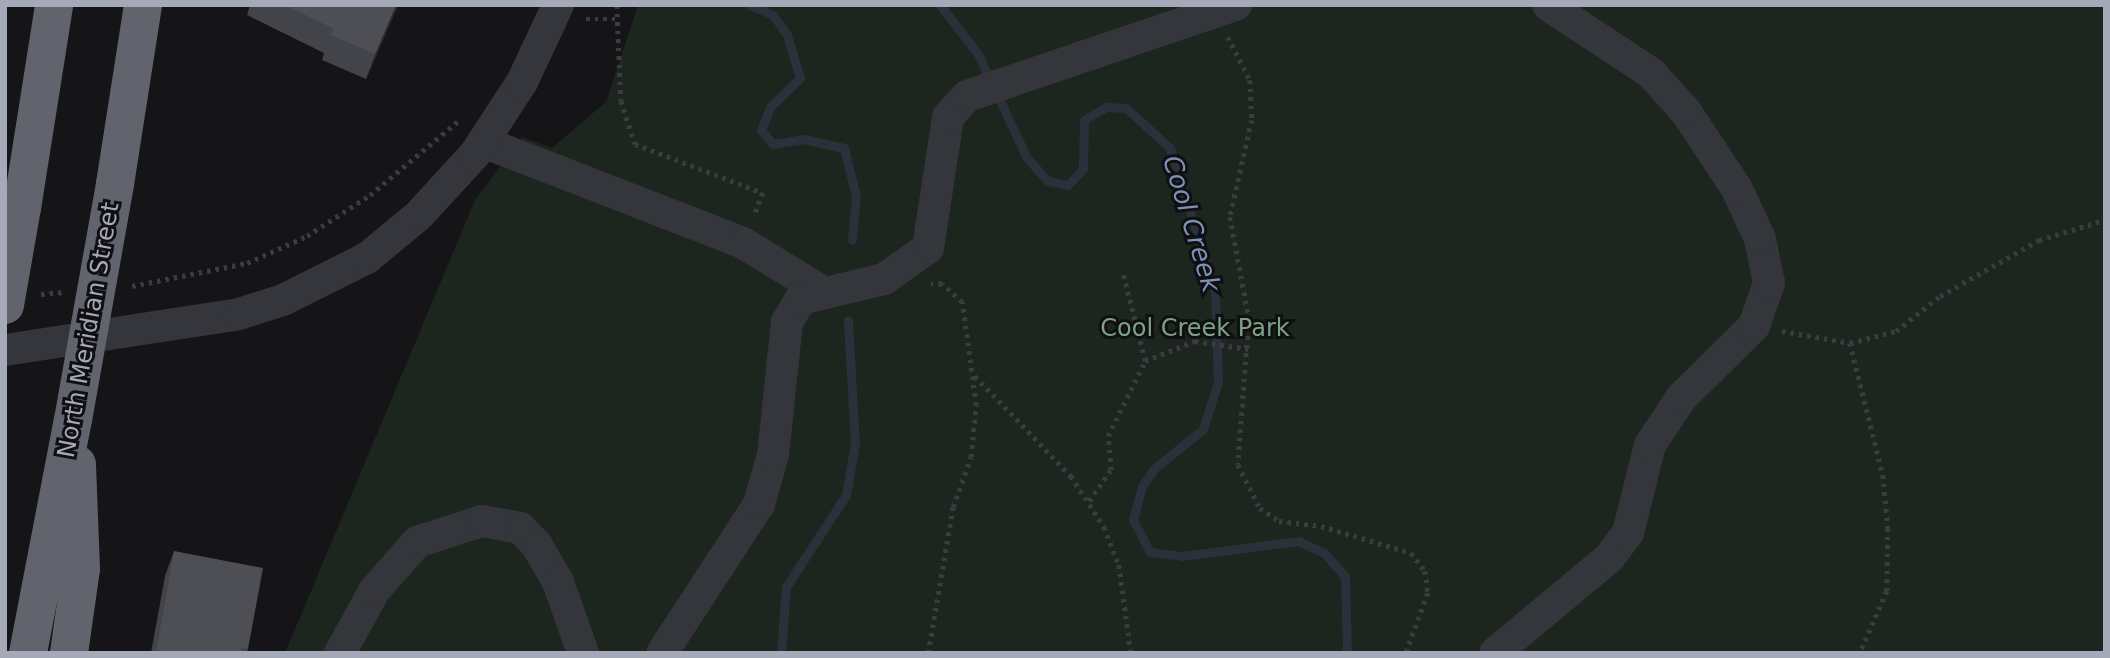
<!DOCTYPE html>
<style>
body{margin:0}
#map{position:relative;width:2110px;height:658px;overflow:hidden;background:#151417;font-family:"DejaVu Sans",sans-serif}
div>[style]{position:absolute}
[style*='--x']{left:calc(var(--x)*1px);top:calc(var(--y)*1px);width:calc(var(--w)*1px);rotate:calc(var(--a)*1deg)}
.green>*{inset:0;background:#1c251e}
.stream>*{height:9px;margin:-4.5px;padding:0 4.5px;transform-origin:4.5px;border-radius:4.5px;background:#2a313b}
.path>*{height:4.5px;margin-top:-2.25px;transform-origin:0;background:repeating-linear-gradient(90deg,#3b3c43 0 3.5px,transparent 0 8.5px)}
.minor>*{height:32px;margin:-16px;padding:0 16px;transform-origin:16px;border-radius:16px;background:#35353c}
.highway>*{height:38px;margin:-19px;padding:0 19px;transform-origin:19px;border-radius:19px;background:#61636d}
.highway-bridge>*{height:38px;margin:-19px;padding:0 19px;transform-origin:19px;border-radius:19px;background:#61636d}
.wall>*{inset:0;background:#434449}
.shaded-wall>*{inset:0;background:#2c2c30}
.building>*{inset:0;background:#4e4f55}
span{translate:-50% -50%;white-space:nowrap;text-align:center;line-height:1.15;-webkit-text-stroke:6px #100f12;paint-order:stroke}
.park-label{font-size:24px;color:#7ca383}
.street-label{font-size:24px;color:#a6a9b7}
.water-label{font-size:26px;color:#7b92b4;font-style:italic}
.frame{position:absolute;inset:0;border:7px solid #a6a9b7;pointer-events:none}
</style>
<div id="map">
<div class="green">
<i style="clip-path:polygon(638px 5px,2105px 5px,2105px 653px,285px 653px,475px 200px,522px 137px,552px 148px,606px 102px)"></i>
</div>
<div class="stream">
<i style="--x:750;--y:5;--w:25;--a:23"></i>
<i style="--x:773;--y:15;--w:24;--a:55"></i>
<i style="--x:787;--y:35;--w:45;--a:73.2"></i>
<i style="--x:800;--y:78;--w:42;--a:136"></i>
<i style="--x:770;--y:107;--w:25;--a:111"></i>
<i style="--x:761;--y:130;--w:18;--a:49"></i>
<i style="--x:773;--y:144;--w:30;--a:-9"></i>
<i style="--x:803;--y:139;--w:42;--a:12.4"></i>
<i style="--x:844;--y:148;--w:49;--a:76"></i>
<i style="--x:856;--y:196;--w:44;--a:95.2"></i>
<i style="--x:940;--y:5;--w:62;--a:52.2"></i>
<i style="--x:978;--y:54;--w:115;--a:64.8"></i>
<i style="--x:1027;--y:158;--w:31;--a:48"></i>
<i style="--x:1048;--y:181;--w:20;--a:11"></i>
<i style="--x:1068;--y:185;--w:22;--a:-47"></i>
<i style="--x:1083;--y:169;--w:49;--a:-88.8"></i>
<i style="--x:1084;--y:120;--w:26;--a:-31"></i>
<i style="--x:1106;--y:107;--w:20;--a:3"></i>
<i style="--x:1126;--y:108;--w:59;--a:42.3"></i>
<i style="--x:1170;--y:148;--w:151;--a:72.6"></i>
<i style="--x:1215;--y:292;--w:90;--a:88.1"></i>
<i style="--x:1218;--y:382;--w:49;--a:107.7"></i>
<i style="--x:1203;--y:429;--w:63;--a:140.8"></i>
<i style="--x:1154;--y:469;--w:21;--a:125"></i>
<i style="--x:1142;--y:486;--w:35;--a:105"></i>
<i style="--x:1133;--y:520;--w:36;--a:62"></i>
<i style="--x:1150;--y:552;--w:32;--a:7"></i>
<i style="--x:1182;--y:556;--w:118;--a:-7.3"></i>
<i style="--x:1299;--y:541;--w:28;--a:26"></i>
<i style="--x:1324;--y:553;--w:31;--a:48"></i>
<i style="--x:1345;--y:576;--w:77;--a:88.5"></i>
<i style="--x:781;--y:653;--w:66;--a:-85.7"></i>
<i style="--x:786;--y:587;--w:110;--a:-56.9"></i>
<i style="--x:846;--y:495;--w:53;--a:-80.2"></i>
<i style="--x:855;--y:443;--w:123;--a:-93.3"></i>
</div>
<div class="path">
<i style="--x:617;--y:5;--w:96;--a:87.6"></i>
<i style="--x:621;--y:101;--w:45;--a:72"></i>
<i style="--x:635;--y:144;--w:137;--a:20.9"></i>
<i style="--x:763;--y:193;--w:25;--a:111"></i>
<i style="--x:586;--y:19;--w:34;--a:0"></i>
<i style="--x:1228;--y:37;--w:48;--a:62.9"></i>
<i style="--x:1250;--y:80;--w:40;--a:87.1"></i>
<i style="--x:1252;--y:120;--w:99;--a:102.8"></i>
<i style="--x:1230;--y:217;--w:104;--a:79.4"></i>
<i style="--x:1249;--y:319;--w:146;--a:94.3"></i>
<i style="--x:1238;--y:465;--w:48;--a:62.9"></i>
<i style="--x:1260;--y:508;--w:23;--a:34"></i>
<i style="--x:1279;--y:521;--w:42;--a:6.8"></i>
<i style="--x:1321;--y:526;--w:94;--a:16.7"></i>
<i style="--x:1411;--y:553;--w:23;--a:52"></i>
<i style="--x:1425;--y:571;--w:22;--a:82"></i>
<i style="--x:1428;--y:593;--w:64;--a:110.1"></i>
<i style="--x:132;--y:286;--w:117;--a:-11.3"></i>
<i style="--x:247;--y:263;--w:66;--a:-24.2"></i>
<i style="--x:307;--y:236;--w:75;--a:-33.1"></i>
<i style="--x:370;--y:195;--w:114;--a:-40"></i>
<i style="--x:41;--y:294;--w:23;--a:-5"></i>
<i style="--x:1782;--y:331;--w:69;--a:10"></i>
<i style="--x:1850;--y:343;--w:48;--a:-14.6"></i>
<i style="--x:1896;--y:331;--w:56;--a:-38.5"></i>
<i style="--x:1940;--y:296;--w:114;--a:-29.5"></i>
<i style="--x:2039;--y:240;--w:69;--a:-16.9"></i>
<i style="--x:1850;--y:343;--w:136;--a:76"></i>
<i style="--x:1883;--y:475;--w:53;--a:84.6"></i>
<i style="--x:1888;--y:528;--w:63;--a:90.9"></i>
<i style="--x:1887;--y:591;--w:68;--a:113.5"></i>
<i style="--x:1145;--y:361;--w:54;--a:-21.8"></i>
<i style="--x:1195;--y:341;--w:54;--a:8.6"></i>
<i style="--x:975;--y:376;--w:139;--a:46.2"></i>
<i style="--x:1071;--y:476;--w:61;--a:57.1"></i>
<i style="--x:1104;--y:527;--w:41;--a:68.5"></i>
<i style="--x:1119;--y:565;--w:89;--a:82.2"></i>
<i style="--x:1089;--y:501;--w:38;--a:-55"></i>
<i style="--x:1111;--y:470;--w:34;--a:-95"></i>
<i style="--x:1108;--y:436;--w:84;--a:-63.7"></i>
<i style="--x:1145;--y:361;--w:90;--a:-104.2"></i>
<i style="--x:928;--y:653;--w:148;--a:-80.3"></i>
<i style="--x:953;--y:507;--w:53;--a:-70.2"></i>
<i style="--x:971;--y:457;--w:52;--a:-84.5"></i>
<i style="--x:976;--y:405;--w:104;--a:-97.7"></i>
<i style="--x:962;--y:302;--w:27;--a:-138"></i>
<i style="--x:942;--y:284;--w:11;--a:180"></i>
</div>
<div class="minor">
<i style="--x:483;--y:142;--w:279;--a:21.2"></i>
<i style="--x:743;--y:243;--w:90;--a:31.4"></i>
<i style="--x:5;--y:350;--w:237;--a:-8.7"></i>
<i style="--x:239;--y:314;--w:46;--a:-17.7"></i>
<i style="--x:283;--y:300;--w:94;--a:-26.6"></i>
<i style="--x:367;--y:258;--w:66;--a:-39.5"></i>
<i style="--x:418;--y:216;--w:84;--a:-47.4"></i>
<i style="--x:475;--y:154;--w:86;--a:-56.9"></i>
<i style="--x:522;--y:82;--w:85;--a:-64.9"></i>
<i style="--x:340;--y:653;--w:71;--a:-61.3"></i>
<i style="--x:374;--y:591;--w:65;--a:-48.7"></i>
<i style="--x:417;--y:542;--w:68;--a:-17.9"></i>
<i style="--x:482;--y:521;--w:39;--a:10"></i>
<i style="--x:520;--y:528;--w:23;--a:45"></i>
<i style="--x:536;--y:544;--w:44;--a:59.9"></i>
<i style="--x:558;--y:582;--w:75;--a:70.6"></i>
<i style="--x:662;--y:653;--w:178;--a:-56.9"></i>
<i style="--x:759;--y:504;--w:51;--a:-74.1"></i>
<i style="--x:773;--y:455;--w:134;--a:-84"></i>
<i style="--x:787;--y:322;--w:27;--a:-59"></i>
<i style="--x:801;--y:299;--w:85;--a:-13.5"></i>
<i style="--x:884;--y:279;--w:54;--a:-35.2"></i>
<i style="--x:928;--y:248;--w:133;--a:-81.3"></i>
<i style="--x:948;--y:117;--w:28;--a:-48"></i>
<i style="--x:967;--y:96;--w:284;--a:-18.7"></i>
<i style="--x:1495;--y:653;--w:148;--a:-39.8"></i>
<i style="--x:1609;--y:558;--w:31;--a:-53"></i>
<i style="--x:1628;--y:533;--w:91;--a:-76"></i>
<i style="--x:1650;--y:445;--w:56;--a:-56.6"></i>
<i style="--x:1681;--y:398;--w:103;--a:-44.6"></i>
<i style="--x:1754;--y:326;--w:46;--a:-70.8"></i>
<i style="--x:1769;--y:283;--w:45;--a:-101.6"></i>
<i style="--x:1760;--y:239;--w:55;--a:-114.7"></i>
<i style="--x:1737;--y:189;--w:92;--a:-123.5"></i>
<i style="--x:1686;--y:112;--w:52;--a:-131.9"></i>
<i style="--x:1651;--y:73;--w:123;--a:-146.6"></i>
</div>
<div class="highway">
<i style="--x:115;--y:184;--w:181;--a:-81.1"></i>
<i style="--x:22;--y:208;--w:206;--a:-81"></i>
<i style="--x:28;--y:653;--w:237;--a:-79.1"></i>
<i style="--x:69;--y:653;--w:85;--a:-81.9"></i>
<i style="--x:81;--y:569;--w:105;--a:-92.2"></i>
</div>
<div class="highway-bridge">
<i style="--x:5;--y:305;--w:98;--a:-80.1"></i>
<i style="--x:73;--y:420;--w:240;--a:-79.9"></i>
</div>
<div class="wall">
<i style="clip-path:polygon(250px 5px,398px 5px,366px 79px,322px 60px,324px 53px,247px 15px)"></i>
<i style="clip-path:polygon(174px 551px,248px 649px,247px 653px,151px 653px,165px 576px)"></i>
</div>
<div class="shaded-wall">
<i style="clip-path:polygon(396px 5px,398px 5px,366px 79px,375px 54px)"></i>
</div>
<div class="building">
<i style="clip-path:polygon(285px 5px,396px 5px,375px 54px,331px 35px,334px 29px)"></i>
<i style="clip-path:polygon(174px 551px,263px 568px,248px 649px,242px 648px,241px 653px,156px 653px)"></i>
</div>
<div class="park-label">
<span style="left:1195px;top:329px">Cool Creek Park</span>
</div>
<div class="street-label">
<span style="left:89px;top:330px;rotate:-80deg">North Meridian Street</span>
</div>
<div class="water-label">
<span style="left:1191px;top:224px;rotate:73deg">Cool Creek</span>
</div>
<div class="frame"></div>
</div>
